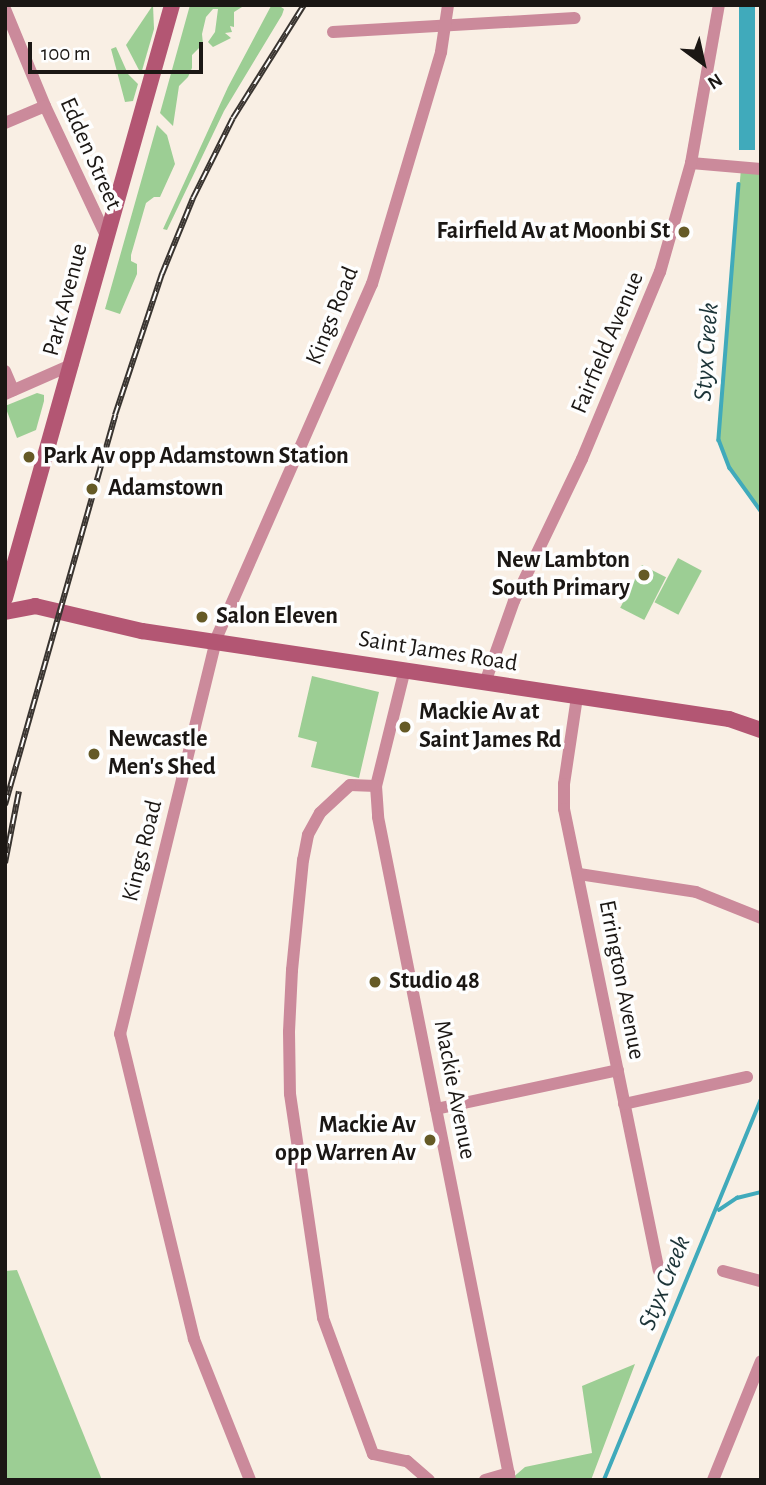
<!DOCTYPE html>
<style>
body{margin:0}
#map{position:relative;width:766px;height:1485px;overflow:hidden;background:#f9efe4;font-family:"Alegreya Sans",sans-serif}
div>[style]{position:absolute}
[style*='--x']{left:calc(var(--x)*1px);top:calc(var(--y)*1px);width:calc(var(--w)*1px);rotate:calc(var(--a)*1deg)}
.green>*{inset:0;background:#9cce94;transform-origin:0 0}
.water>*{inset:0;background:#40aabb;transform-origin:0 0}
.stream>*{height:3.5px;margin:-1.75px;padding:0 1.75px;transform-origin:1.75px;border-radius:1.75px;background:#40aabb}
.minor>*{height:12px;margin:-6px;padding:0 6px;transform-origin:6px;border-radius:6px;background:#cb8a9b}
.secondary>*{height:16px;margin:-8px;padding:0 8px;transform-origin:8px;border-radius:8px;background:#b35673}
.rail>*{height:6px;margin-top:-3px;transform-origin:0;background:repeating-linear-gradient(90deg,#fefefe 0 10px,#393430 0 20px);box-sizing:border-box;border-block:2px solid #393430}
.dots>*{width:19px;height:19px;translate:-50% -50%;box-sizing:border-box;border:4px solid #fefefe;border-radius:50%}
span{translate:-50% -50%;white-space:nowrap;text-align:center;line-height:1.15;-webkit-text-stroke:7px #fefefe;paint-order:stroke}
.street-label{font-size:24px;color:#1b1714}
.poi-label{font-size:24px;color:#1b1714;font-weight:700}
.right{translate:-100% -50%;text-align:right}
.left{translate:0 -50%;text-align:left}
.water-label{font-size:26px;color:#1c3438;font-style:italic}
.frame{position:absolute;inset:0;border:7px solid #1b1714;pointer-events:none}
.north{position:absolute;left:668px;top:28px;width:70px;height:70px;-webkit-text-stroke:5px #fefefe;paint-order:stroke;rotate:147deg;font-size:19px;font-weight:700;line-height:28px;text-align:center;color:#1b1714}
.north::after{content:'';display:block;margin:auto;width:24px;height:32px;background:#1b1714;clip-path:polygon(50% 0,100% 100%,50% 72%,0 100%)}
.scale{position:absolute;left:28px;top:42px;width:175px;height:32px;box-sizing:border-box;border:4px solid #1b1714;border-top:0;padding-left:9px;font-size:21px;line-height:24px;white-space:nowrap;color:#1b1714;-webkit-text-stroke:5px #fefefe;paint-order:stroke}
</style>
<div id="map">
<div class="green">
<i style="clip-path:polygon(153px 5px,154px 29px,141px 74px,126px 45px)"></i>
<i style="clip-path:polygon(190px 5px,242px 7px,234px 12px,234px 27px,230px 26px,232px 32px,225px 33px,231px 38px,213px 47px,208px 42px,215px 32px,218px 9px,213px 9px,206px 17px,202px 34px,203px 44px,192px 55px,192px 68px,188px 77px,179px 86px,173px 126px,160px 113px)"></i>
<i style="clip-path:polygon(278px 5px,284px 9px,282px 15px,224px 111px,167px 230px,163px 229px,228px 87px,271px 6px)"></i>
<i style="clip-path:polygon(116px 47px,128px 74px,138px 84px,133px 101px,125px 102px,111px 49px)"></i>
<i style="clip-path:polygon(157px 125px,167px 135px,175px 164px,160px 197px,154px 197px,146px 203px,131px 255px,131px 261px,137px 264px,137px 274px,120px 314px,105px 309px)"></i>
<i style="clip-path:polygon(741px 168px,761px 169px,761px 511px,730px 468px,719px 440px)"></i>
<i style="clip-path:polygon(37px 393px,44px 395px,44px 401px,36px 430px,17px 438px,5px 406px)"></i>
<i style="left:678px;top:558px;width:27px;height:50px;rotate:28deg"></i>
<i style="left:642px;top:565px;width:27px;height:48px;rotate:27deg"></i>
<i style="clip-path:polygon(312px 676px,379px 692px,359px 778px,311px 767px,317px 742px,298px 737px)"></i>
<i style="clip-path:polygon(17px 1270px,102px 1480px,5px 1480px,5px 1271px)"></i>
<i style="clip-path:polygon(635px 1364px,591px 1480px,510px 1480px,525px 1467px,592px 1453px,582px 1386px)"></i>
</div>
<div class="water">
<i style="left:739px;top:5px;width:16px;height:145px"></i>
</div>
<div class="stream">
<i style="--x:739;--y:184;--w:257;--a:94.5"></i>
<i style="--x:719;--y:440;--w:30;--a:69"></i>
<i style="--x:730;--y:468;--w:53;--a:54.2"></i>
<i style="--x:719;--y:1210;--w:22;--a:-34"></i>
<i style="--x:737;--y:1198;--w:25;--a:-14"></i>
<i style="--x:604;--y:1480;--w:411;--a:-67.6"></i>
</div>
<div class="minor">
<i style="--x:5;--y:9;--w:105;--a:67.6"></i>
<i style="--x:45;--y:106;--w:146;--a:64.8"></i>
<i style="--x:333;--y:32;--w:242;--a:-3.3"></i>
<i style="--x:5;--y:123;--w:43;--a:-23"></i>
<i style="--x:691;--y:163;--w:70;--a:4.9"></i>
<i style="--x:5;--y:371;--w:21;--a:67"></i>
<i style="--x:5;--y:394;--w:74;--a:-23.8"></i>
<i style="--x:405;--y:669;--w:121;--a:103.9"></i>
<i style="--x:376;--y:786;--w:31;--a:86"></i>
<i style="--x:378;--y:817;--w:676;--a:78.74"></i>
<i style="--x:486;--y:680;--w:84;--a:-70.5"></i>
<i style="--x:514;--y:601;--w:157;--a:-64.4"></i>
<i style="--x:582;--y:459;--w:203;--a:-67.4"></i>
<i style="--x:660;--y:272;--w:113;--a:-74.1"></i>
<i style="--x:691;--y:163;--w:160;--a:-80"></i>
<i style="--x:577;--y:697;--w:88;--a:98.5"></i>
<i style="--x:564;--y:784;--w:25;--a:90"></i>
<i style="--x:564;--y:809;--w:471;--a:78.4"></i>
<i style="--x:376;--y:786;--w:26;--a:-178"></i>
<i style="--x:350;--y:785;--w:41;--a:137"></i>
<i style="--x:320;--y:813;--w:25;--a:119"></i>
<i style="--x:308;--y:835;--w:25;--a:101"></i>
<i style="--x:303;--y:860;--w:111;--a:95.7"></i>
<i style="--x:292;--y:970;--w:62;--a:92.8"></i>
<i style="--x:289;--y:1032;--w:62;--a:89.1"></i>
<i style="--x:290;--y:1094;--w:226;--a:81.6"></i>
<i style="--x:323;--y:1318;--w:145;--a:69.8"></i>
<i style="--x:373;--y:1454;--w:35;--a:12"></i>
<i style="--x:407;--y:1461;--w:29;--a:41"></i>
<i style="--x:579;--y:874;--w:118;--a:8.7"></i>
<i style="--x:696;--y:892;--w:70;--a:21.8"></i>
<i style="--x:624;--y:1104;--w:126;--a:-12.4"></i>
<i style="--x:436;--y:1109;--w:186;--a:-12.1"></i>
<i style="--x:723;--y:1271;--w:39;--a:15"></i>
<i style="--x:250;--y:1480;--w:152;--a:-111.7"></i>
<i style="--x:194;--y:1339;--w:314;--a:-103.6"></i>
<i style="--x:120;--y:1034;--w:406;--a:-76.3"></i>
<i style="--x:216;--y:639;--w:388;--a:-66.3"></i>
<i style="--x:372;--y:284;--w:242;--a:-73.4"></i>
<i style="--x:441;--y:52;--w:48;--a:-81.5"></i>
<i style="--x:485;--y:1480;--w:25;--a:-16"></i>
<i style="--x:713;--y:1480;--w:128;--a:-68"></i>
</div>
<div class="secondary">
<i style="--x:5;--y:598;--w:616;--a:-74.27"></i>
<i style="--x:5;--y:612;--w:31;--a:-11"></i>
<i style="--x:35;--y:606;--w:110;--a:13.2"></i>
<i style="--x:142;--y:631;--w:594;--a:8.53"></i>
<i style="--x:729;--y:719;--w:34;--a:19"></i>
</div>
<div class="rail">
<i style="--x:5;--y:805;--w:405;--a:-74.2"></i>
<i style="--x:115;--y:415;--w:149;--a:-71.6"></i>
<i style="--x:162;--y:274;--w:82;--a:-67.8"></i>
<i style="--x:193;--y:198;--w:89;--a:-63.4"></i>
<i style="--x:233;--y:118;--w:133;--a:-57.9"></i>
<i style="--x:5;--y:863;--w:73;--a:-79"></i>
</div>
<div class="dots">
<i style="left:684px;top:232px;background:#655a26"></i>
<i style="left:29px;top:457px;background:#655a26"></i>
<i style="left:92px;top:489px;background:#655a26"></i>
<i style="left:644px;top:575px;background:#655a26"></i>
<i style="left:202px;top:617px;background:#655a26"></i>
<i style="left:405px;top:727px;background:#655a26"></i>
<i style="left:94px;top:754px;background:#655a26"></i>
<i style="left:375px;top:982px;background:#655a26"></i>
<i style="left:430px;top:1140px;background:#655a26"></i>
</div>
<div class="street-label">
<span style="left:90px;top:154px;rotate:66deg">Edden Street</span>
<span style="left:66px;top:300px;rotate:-75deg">Park Avenue</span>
<span style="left:333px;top:316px;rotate:-68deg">Kings Road</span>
<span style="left:608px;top:343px;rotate:-67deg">Fairfield Avenue</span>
<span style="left:438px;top:652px;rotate:9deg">Saint James Road</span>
<span style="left:143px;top:851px;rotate:-76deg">Kings Road</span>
<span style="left:621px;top:980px;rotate:79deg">Errington Avenue</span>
<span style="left:454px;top:1090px;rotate:79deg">Mackie Avenue</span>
</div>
<div class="poi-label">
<span class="right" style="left:670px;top:232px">Fairfield Av at Moonbi St</span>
<span class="left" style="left:43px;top:457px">Park Av opp Adamstown Station</span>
<span class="left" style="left:108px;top:489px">Adamstown</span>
<span class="right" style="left:630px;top:575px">New Lambton<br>South Primary</span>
<span class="left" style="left:216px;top:617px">Salon Eleven</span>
<span class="left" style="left:419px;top:727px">Mackie Av at<br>Saint James Rd</span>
<span class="left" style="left:108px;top:754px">Newcastle<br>Men's Shed</span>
<span class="left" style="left:389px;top:982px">Studio 48</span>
<span class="right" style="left:416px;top:1140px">Mackie Av<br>opp Warren Av</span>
</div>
<div class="water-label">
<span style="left:707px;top:352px;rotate:-86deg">Styx Creek</span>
<span style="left:665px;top:1283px;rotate:-68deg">Styx Creek</span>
</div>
<div class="frame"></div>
<div class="north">N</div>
<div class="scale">100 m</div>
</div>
